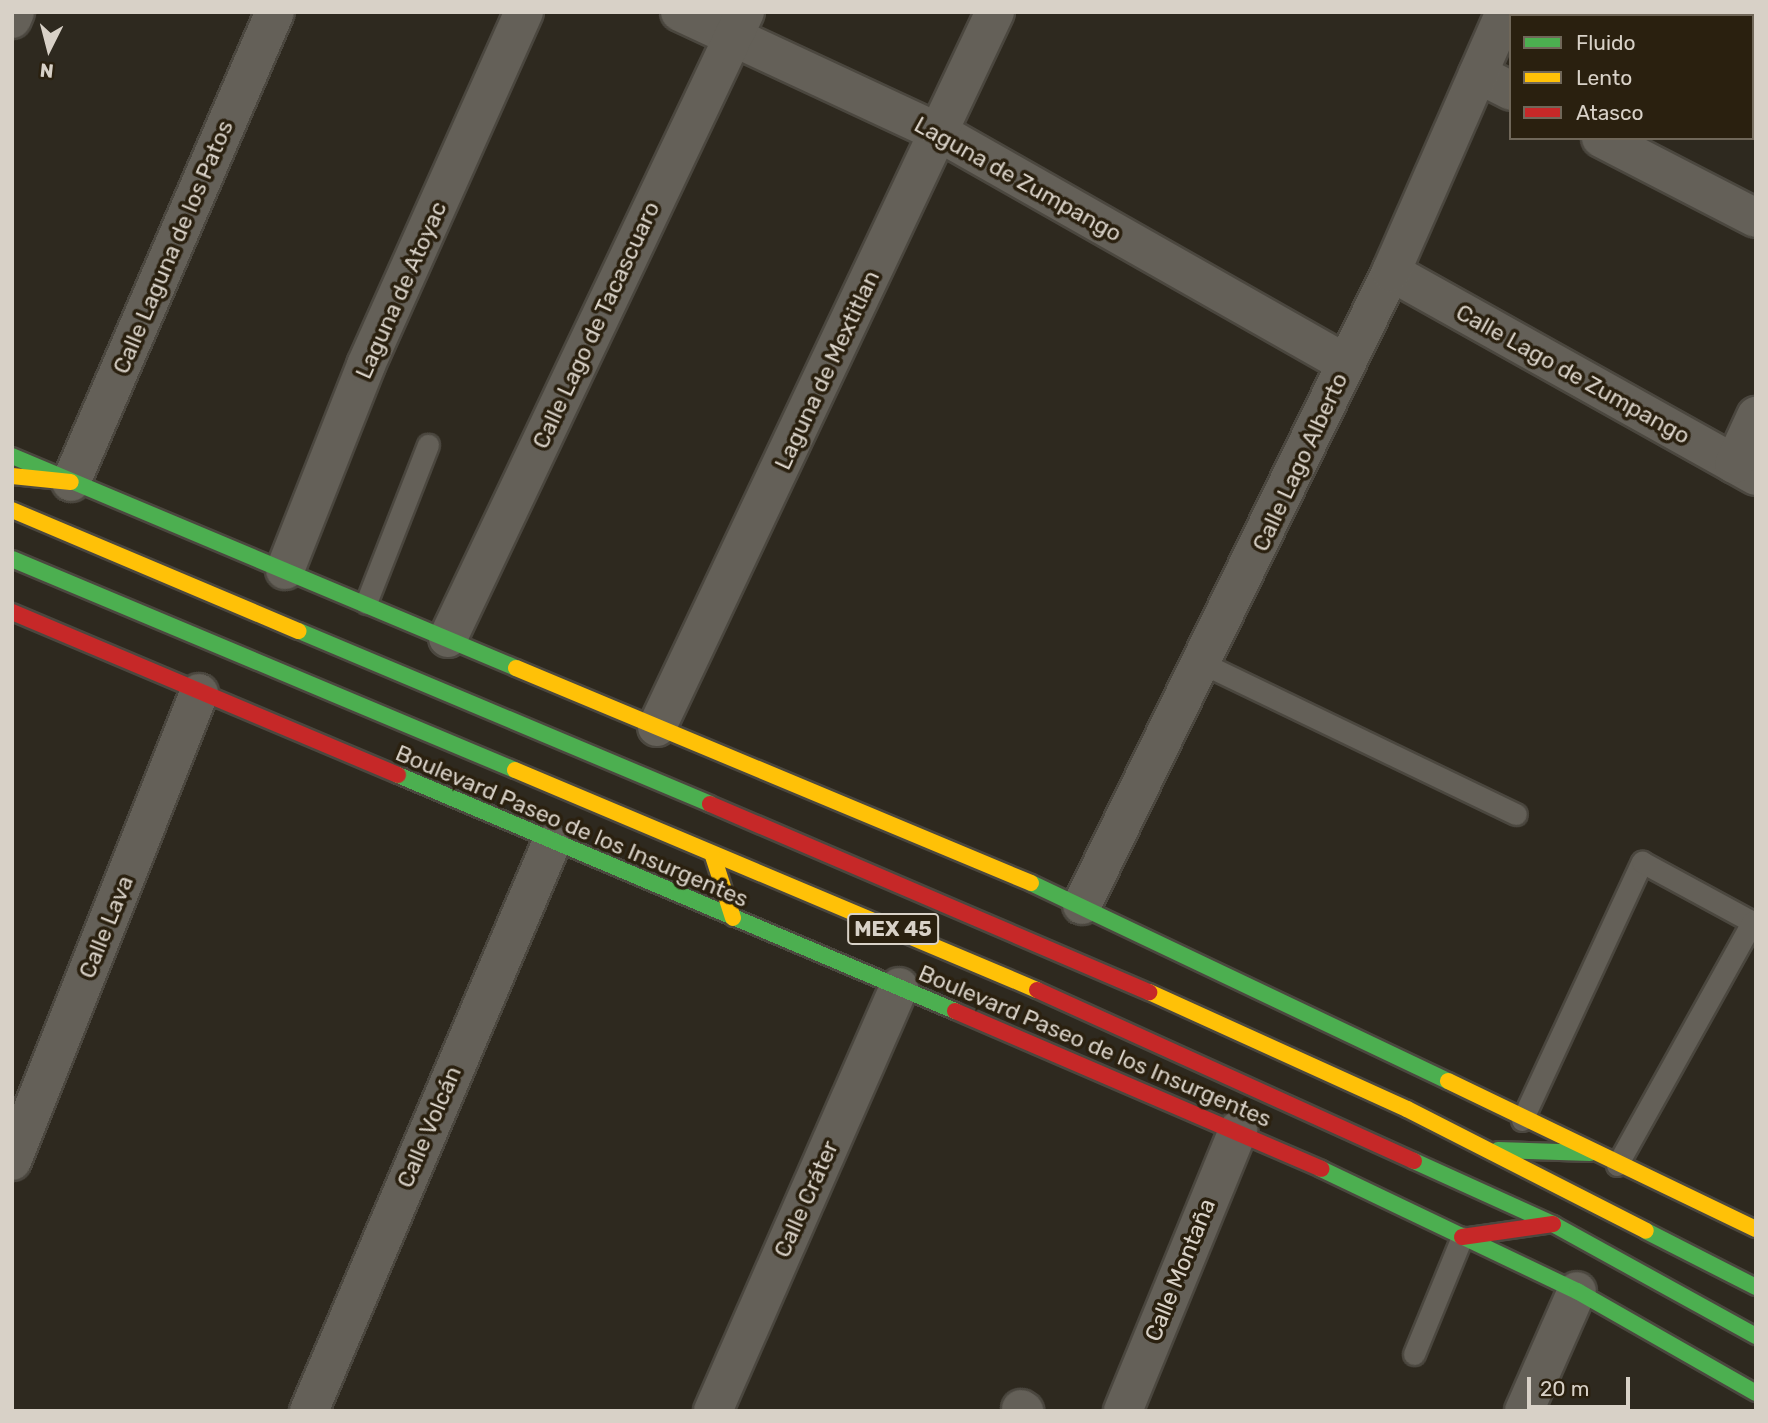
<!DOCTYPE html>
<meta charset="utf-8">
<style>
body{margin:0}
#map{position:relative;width:1768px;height:1423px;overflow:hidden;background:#2e291f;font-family:Rubik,sans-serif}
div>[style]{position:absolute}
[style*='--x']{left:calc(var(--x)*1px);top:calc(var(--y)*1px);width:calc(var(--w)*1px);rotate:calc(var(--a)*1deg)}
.roads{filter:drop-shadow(2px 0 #4b473f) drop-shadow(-2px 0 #4b473f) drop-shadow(0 2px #4b473f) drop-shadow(0 -2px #4b473f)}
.lane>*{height:21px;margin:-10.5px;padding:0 10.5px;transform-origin:10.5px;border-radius:10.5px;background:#646058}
.street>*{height:38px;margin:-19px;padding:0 19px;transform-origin:19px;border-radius:19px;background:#646058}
.fast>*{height:16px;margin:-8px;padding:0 8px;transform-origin:8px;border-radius:8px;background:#4caf50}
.slow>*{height:16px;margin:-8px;padding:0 8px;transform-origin:8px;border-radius:8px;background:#ffc107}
.jam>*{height:16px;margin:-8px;padding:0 8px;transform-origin:8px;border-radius:8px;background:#c62828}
span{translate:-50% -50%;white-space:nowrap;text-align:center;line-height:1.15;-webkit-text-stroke:7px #2a200f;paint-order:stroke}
.shield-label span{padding:2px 5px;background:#2a200f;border:2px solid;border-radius:5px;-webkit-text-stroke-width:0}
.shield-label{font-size:21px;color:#d8d1c7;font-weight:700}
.street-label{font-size:23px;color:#d8d1c7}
.frame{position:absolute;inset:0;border:14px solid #d8d1c7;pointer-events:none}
.legend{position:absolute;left:1509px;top:14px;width:245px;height:126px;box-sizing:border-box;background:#2a200f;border:2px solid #706759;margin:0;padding:9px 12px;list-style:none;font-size:21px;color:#d8d1c7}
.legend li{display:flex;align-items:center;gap:14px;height:35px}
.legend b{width:35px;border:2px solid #706759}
.north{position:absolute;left:14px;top:14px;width:70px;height:70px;-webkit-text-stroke:5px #2a200f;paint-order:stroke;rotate:186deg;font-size:19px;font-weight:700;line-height:28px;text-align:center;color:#d8d1c7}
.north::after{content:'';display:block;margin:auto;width:24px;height:32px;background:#d8d1c7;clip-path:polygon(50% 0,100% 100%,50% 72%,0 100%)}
.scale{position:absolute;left:1527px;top:1377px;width:103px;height:32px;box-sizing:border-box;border:4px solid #d8d1c7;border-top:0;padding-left:9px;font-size:21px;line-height:24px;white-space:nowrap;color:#d8d1c7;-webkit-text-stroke:5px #2a200f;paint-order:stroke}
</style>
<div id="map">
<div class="roads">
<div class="lane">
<i style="--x:366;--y:603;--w:170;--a:-68.6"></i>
<i style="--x:1204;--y:664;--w:346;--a:25.7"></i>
<i style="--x:1522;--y:1120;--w:285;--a:-65.1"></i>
<i style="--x:1642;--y:862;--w:130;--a:28.5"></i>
<i style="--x:1617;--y:1165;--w:278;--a:-60.9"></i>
<i style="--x:1414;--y:1354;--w:126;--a:-67.7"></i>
</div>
<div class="street">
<i style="--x:680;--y:12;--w:287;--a:25"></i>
<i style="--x:940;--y:133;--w:467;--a:29.6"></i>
<i style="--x:12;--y:19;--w:8;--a:-67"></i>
<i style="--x:1478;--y:74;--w:37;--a:27"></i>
<i style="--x:1601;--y:138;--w:174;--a:27.3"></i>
<i style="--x:1391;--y:272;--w:418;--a:29.2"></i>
<i style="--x:1734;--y:464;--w:53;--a:-65.4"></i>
<i style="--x:71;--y:482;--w:512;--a:-66.54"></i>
<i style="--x:285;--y:570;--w:220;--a:-68.4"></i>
<i style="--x:366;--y:365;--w:387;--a:-65.9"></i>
<i style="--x:448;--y:638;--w:693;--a:-64.62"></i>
<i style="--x:657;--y:727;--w:791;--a:-64.7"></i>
<i style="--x:1082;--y:905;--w:704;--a:-63.98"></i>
<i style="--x:1391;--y:272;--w:284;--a:-66.3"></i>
<i style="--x:12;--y:1161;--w:504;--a:-68.22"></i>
<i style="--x:1021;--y:1409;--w:4;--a:34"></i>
<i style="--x:309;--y:1411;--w:616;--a:-66.89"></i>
<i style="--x:713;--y:1411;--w:463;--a:-66.3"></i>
<i style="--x:1123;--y:1411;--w:304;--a:-67.7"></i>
<i style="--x:1524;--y:1411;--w:131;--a:-66.2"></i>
</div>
<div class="fast">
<i style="--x:12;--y:456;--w:547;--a:22.81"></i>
<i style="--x:12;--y:559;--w:545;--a:22.76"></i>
<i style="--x:299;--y:631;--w:446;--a:22.8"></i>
<i style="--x:398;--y:775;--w:605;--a:22.96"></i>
<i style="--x:1031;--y:883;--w:462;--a:25.4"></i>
<i style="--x:1498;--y:1150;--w:92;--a:1.9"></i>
<i style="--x:1414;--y:1161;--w:153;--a:24.4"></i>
<i style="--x:1553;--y:1224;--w:232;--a:28.9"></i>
<i style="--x:1321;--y:1169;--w:284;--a:25.5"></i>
<i style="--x:1577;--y:1291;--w:206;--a:29.7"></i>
<i style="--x:1646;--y:1231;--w:123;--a:27"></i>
</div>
<div class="slow">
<i style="--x:12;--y:476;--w:59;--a:5.8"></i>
<i style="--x:12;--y:510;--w:311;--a:22.9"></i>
<i style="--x:516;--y:668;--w:558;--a:22.66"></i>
<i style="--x:515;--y:770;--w:566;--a:22.85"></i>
<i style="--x:713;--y:856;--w:65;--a:72.1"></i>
<i style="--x:1149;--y:992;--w:283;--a:24.4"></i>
<i style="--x:1407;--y:1109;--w:268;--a:27"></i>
<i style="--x:1448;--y:1081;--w:342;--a:25.7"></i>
</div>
<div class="jam">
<i style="--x:12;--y:612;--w:419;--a:22.9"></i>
<i style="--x:710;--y:804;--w:478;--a:23.2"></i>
<i style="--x:1037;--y:990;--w:414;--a:24.4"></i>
<i style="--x:955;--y:1011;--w:399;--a:23.3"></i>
<i style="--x:1462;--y:1237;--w:92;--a:-8.1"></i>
</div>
</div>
<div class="shield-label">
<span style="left:893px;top:929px">MEX 45</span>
</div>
<div class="street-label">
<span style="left:1018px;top:179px;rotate:29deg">Laguna de Zumpango</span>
<span style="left:173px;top:247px;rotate:-67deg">Calle Laguna de los Patos</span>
<span style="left:401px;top:290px;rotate:-66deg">Laguna de Atoyac</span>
<span style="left:596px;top:325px;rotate:-65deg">Calle Lago de Tacascuaro</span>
<span style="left:827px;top:370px;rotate:-65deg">Laguna de Mextitlan</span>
<span style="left:1573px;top:374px;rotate:29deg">Calle Lago de Zumpango</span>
<span style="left:1300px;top:462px;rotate:-65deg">Calle Lago Alberto</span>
<span style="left:572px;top:826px;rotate:23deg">Boulevard Paseo de los Insurgentes</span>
<span style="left:106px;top:927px;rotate:-68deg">Calle Lava</span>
<span style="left:1095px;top:1046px;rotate:23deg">Boulevard Paseo de los Insurgentes</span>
<span style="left:429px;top:1127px;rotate:-67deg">Calle Volcán</span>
<span style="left:806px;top:1199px;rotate:-66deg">Calle Cráter</span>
<span style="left:1180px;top:1270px;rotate:-68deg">Calle Montaña</span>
</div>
<div class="frame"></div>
<ul class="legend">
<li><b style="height:9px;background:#4caf50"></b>Fluido</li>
<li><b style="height:9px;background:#ffc107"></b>Lento</li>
<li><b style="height:9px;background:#c62828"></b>Atasco</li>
</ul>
<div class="north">N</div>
<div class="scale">20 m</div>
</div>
